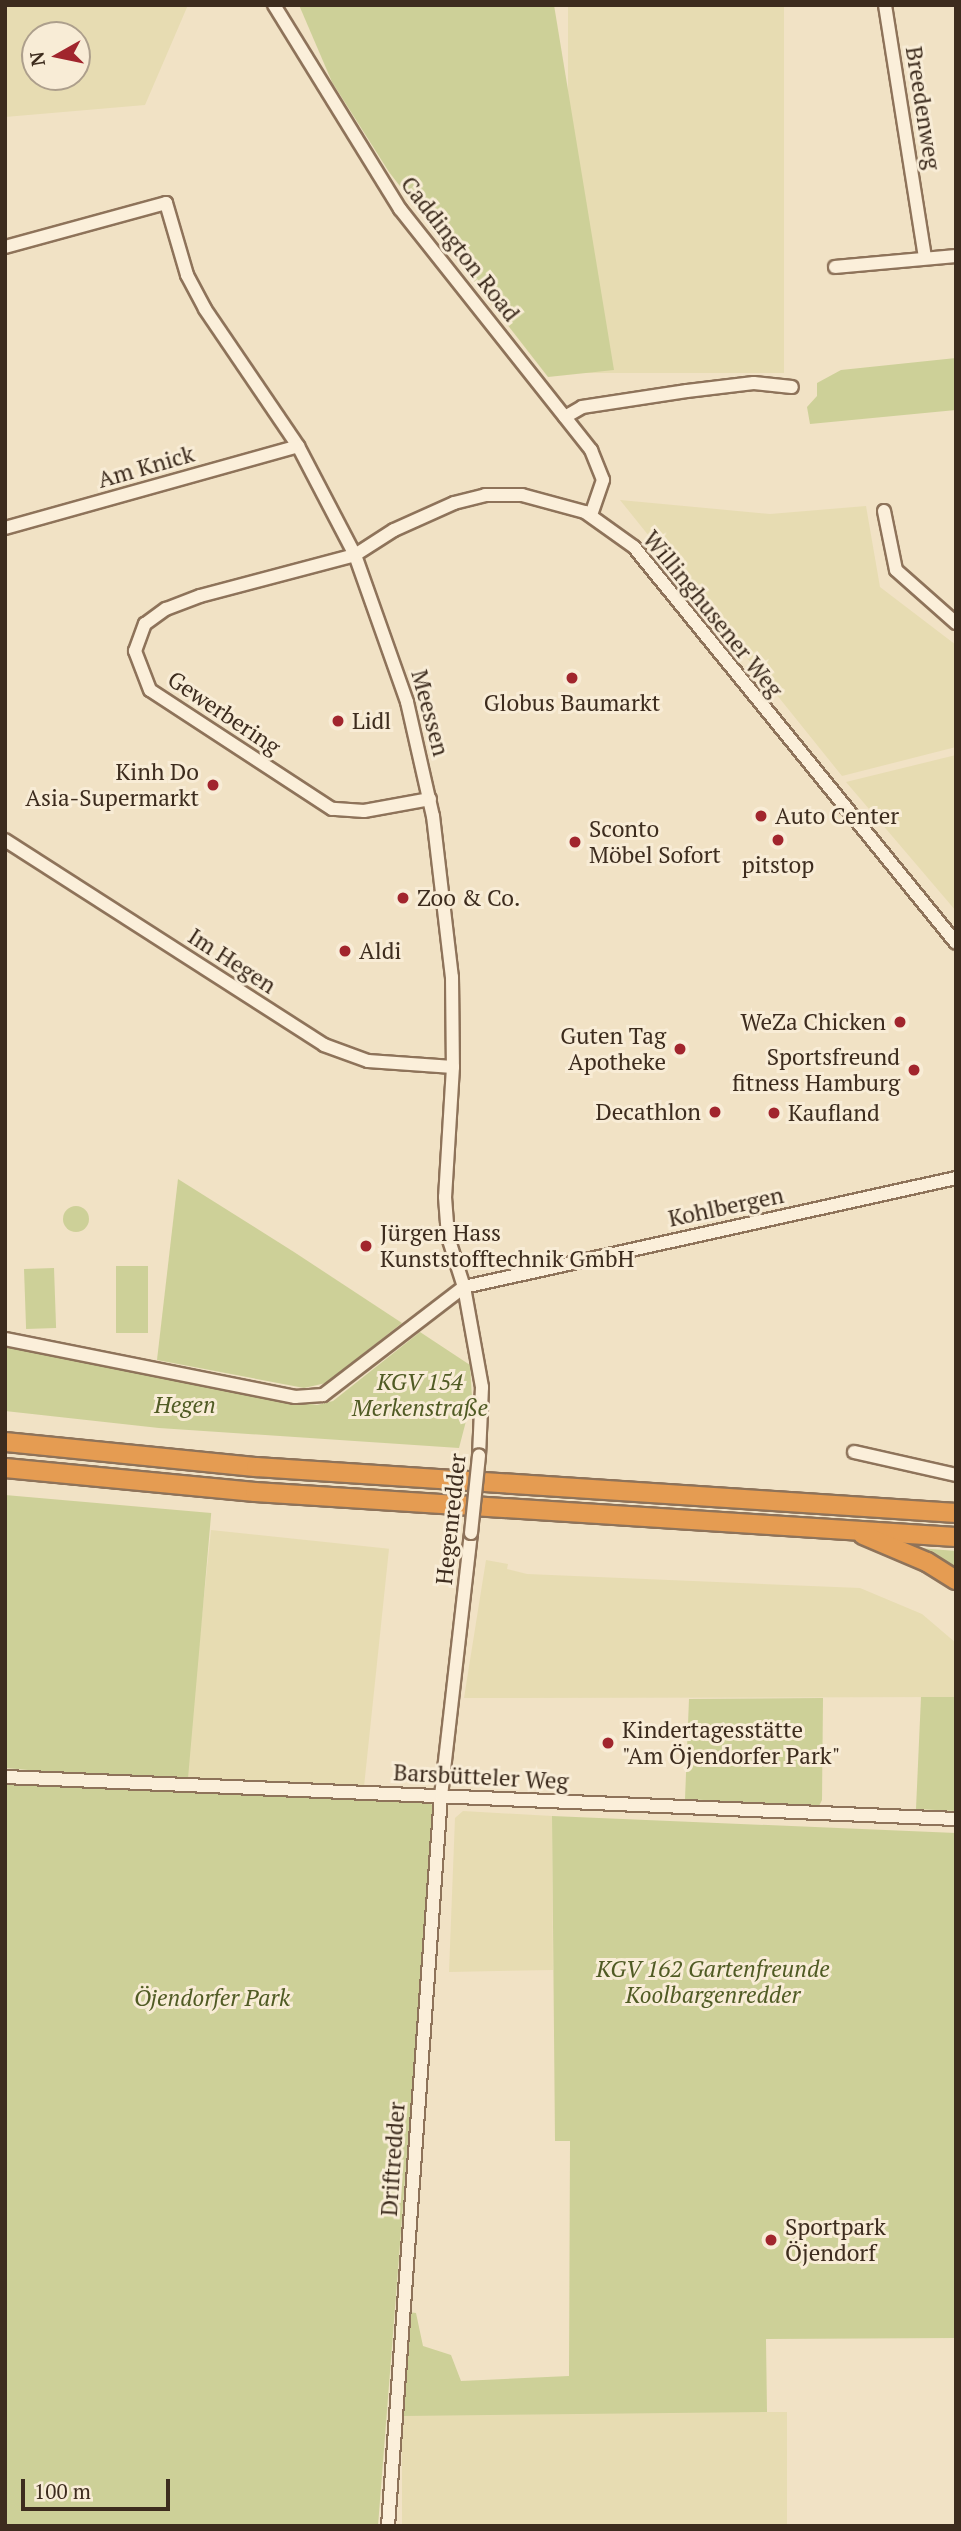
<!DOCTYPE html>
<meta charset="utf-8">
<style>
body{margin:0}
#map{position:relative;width:961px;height:2531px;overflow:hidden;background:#f1e2c5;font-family:"PT Serif",serif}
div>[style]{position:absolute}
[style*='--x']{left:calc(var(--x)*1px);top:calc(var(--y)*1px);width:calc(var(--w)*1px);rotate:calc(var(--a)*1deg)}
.farmland>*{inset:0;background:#e7dcb2;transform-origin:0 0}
.green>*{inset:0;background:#cdd098;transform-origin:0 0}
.round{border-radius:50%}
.roads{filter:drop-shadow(2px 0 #8e735a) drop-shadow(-2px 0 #8e735a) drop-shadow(0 2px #8e735a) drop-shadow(0 -2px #8e735a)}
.minor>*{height:12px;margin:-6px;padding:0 6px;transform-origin:6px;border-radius:6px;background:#fbefda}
.highway>*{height:18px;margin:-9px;padding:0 9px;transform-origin:9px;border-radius:9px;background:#e59c52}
.bridges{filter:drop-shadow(2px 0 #8e735a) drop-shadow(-2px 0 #8e735a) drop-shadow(0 2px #8e735a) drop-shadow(0 -2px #8e735a)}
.minor-bridge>*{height:12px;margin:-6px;padding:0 6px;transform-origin:6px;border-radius:6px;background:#fbefda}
.dots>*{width:19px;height:19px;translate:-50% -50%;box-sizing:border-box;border:4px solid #f8ecd6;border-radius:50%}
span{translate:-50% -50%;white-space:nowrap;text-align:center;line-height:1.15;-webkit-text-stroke:6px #f8ecd6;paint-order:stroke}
.street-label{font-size:23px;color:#3d2c1e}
.poi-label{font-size:23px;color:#3d2c1e}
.left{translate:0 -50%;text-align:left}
.right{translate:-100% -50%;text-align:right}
.park-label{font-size:23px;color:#505b24;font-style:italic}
.frame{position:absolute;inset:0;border:7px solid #3d2c1e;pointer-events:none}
.north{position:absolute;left:21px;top:21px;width:70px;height:70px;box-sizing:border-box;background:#f8ecd6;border:2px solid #ad9f8c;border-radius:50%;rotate:261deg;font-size:19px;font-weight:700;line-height:28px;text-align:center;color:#3d2c1e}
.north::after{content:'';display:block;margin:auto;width:24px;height:32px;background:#a1252d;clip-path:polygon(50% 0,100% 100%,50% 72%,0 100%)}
.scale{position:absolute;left:21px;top:2479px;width:149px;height:32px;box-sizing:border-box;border:4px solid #3d2c1e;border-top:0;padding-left:9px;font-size:21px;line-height:24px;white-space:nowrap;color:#3d2c1e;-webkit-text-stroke:5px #f8ecd6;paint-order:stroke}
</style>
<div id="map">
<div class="farmland">
<i style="clip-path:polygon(evenodd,5px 5px,188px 5px,145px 105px,5px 117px,5px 5px,77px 35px,77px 77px,35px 77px,35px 35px,77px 35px)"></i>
<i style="left:568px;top:5px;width:216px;height:368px"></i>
<i style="clip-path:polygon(620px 500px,770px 514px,866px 506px,880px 587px,956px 645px,956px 747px,842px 776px)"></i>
<i style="clip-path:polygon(956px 755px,956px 911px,846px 782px)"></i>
<i style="left:211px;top:1530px;width:179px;height:248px;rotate:6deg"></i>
<i style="clip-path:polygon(486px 1560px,508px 1564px,507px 1569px,527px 1574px,860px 1588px,922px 1614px,956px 1643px,956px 1697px,464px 1698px)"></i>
<i style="clip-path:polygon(463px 1811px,552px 1816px,553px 1970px,449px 1972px,455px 1818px)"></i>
<i style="left:787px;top:2412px;width:114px;height:385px;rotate:90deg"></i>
</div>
<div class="green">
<i style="clip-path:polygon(299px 5px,554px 5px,614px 370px,548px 377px,389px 172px,332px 82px)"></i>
<i style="clip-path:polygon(956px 358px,956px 410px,810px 424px,807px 407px,817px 396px,817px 383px,841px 370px)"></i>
<i style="clip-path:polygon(178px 1179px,294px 1252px,402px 1323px,326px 1383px,304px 1388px,157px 1360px)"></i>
<i class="round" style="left:63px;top:1206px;width:26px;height:26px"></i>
<i style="left:116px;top:1266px;width:32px;height:67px"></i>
<i style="left:54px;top:1268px;width:60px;height:30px;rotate:88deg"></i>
<i style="clip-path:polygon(420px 1332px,470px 1365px,472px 1398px,459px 1448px,159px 1428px,5px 1411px,5px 1346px,317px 1405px,333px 1401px)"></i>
<i style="left:5px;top:1495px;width:207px;height:272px;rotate:5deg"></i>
<i style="clip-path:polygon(919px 1548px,956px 1551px,956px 1575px,923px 1553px)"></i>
<i style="clip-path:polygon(921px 1697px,956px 1697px,956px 1811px,916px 1809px)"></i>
<i style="clip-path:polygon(823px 1698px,822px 1800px,819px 1806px,685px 1799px,689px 1699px)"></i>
<i style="clip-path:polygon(5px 1781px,429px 1801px,434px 1808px,378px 2526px,5px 2526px)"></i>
<i style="clip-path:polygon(552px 1816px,956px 1833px,956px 2338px,766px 2339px,767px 2412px,402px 2416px,408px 2312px,416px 2313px,423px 2346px,451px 2355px,461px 2381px,569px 2376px,570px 2141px,555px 2141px)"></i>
</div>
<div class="roads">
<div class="minor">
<i style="--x:274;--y:5;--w:240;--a:58.3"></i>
<i style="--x:400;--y:209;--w:308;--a:51.6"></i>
<i style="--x:591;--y:450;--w:32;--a:68"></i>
<i style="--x:603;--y:480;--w:37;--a:109"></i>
<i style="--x:885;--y:5;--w:256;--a:81"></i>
<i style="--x:5;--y:247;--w:167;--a:-15.3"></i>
<i style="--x:166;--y:203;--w:75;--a:73.7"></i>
<i style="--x:187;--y:275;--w:38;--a:62"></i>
<i style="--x:205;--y:309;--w:166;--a:55.8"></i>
<i style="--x:298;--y:446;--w:123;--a:62.4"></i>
<i style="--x:355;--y:555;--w:156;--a:70.5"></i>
<i style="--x:407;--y:702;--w:117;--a:77.2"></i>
<i style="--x:433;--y:816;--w:162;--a:83.3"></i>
<i style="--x:452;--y:977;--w:90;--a:89.4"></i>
<i style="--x:453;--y:1067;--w:130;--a:93.5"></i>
<i style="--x:445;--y:1197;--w:40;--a:85.7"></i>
<i style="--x:448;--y:1237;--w:52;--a:72.3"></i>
<i style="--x:464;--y:1287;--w:102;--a:79.8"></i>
<i style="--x:482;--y:1387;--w:68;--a:92.5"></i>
<i style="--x:835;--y:267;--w:121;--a:-5.2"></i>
<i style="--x:565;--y:417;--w:20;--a:-30"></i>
<i style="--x:582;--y:407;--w:106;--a:-8.7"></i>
<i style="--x:687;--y:391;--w:67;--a:-6.8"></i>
<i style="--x:754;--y:383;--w:38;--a:6"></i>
<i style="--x:884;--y:511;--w:60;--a:78.5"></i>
<i style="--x:896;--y:570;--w:80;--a:41.5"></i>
<i style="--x:5;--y:528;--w:304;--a:-15.6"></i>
<i style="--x:430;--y:799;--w:67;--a:169.7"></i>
<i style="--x:364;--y:811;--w:32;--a:-176"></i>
<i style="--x:332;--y:809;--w:217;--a:-146.8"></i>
<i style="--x:150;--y:690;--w:42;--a:-111"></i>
<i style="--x:135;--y:651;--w:29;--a:-70"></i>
<i style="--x:145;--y:624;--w:26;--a:-36"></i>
<i style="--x:166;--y:609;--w:36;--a:-21"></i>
<i style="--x:200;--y:596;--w:160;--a:-14.8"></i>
<i style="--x:355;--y:555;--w:46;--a:-32.7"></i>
<i style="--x:394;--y:530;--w:66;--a:-24.2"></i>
<i style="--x:454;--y:503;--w:32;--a:-14"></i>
<i style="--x:485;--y:495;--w:37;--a:0"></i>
<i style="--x:522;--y:495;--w:65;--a:15.1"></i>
<i style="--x:585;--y:512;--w:60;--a:35.5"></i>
<i style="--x:634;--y:547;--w:510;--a:50.88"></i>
<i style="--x:5;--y:840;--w:379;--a:32.7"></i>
<i style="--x:324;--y:1045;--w:47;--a:20"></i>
<i style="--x:368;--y:1061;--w:85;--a:4"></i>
<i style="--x:5;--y:1339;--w:296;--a:11.3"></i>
<i style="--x:295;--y:1397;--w:28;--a:-4"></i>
<i style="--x:323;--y:1395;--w:178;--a:-37.5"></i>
<i style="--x:464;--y:1287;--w:504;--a:-12.49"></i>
<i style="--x:854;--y:1452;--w:105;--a:12.7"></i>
<i style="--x:5;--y:1777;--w:952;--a:2.53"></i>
<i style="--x:388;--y:2526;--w:732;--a:-85.85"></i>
<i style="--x:441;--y:1796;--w:265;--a:-83.5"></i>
</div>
<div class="highway">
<i style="--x:5;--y:1442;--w:252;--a:5.7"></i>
<i style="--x:256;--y:1467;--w:702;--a:3.76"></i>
<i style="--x:5;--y:1468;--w:251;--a:5.5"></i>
<i style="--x:255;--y:1492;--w:702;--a:3.67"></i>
<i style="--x:863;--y:1535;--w:69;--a:22.9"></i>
<i style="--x:927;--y:1562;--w:34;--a:32"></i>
</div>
</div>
<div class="bridges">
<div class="minor-bridge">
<i style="--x:471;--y:1533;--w:78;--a:-84.1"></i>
</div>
</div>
<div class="dots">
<i style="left:572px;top:678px;background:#a1252d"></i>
<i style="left:338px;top:721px;background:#a1252d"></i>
<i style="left:213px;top:785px;background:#a1252d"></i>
<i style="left:761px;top:816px;background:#a1252d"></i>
<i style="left:778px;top:840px;background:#a1252d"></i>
<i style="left:575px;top:842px;background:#a1252d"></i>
<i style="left:403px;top:898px;background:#a1252d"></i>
<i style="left:345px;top:951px;background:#a1252d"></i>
<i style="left:900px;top:1022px;background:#a1252d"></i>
<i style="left:680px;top:1049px;background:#a1252d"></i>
<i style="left:914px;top:1070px;background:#a1252d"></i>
<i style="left:715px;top:1112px;background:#a1252d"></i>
<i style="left:774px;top:1113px;background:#a1252d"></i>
<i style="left:366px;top:1246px;background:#a1252d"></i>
<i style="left:608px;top:1743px;background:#a1252d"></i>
<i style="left:771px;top:2240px;background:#a1252d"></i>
</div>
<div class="street-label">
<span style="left:923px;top:108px;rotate:81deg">Breedenweg</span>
<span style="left:460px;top:249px;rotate:52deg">Caddington Road</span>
<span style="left:146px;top:467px;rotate:-16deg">Am Knick</span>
<span style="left:713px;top:614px;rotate:51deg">Willinghusener Weg</span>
<span style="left:224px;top:713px;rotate:34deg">Gewerbering</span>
<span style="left:430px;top:713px;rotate:75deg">Meessen</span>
<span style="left:232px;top:961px;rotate:33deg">Im Hegen</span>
<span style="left:726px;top:1207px;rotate:-12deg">Kohlbergen</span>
<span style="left:451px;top:1519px;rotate:-84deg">Hegenredder</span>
<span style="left:481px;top:1777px;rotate:3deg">Barsbütteler Weg</span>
<span style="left:393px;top:2159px;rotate:-86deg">Driftredder</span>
</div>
<div class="poi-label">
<span style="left:572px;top:703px">Globus Baumarkt</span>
<span class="left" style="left:352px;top:721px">Lidl</span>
<span class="right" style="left:199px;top:785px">Kinh Do<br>Asia-Supermarkt</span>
<span class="left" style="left:775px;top:816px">Auto Center</span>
<span class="left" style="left:589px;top:842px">Sconto<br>Möbel Sofort</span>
<span style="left:778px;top:865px">pitstop</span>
<span class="left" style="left:417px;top:898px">Zoo &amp; Co.</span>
<span class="left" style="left:359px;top:951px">Aldi</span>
<span class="right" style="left:886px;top:1022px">WeZa Chicken</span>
<span class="right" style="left:666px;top:1049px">Guten Tag<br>Apotheke</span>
<span class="right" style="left:900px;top:1070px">Sportsfreund<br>fitness Hamburg</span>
<span class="right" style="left:701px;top:1112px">Decathlon</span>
<span class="left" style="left:788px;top:1113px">Kaufland</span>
<span class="left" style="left:380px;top:1246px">Jürgen Hass<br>Kunststofftechnik GmbH</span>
<span class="left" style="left:622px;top:1743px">Kindertagesstätte<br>"Am Öjendorfer Park"</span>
<span class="left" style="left:785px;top:2240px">Sportpark<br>Öjendorf</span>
</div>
<div class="park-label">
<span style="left:420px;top:1395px">KGV 154<br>Merkenstraße</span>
<span style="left:185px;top:1405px">Hegen</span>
<span style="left:713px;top:1982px">KGV 162 Gartenfreunde<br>Koolbargenredder</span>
<span style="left:212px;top:1998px">Öjendorfer Park</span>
</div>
<div class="frame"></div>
<div class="north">N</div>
<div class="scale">100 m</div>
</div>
